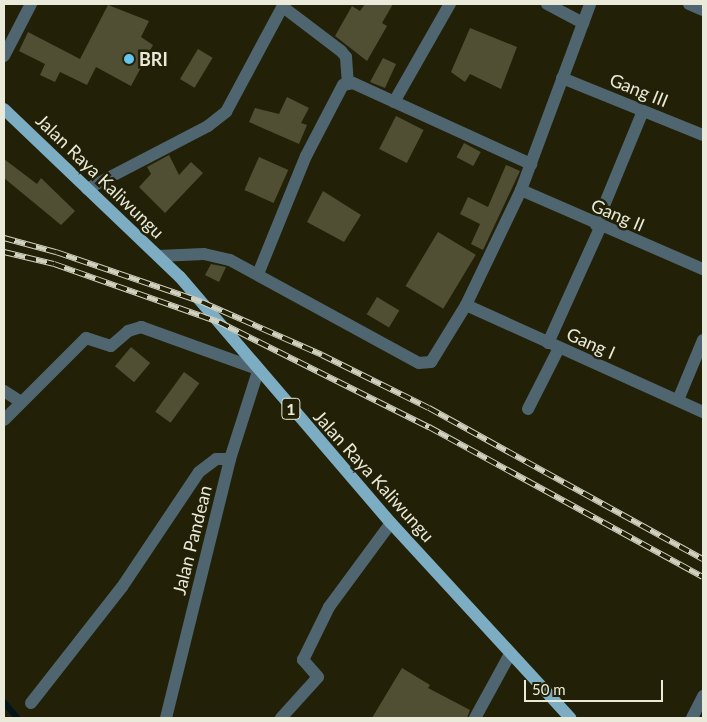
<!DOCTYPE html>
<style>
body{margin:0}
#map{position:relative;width:707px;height:722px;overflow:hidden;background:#222107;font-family:Lato,sans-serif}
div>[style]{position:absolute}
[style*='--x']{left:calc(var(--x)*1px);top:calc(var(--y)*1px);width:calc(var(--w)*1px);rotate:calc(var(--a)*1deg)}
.stream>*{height:5.5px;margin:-2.75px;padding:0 2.75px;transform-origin:2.75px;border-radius:2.75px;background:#03141c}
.building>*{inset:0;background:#504f34;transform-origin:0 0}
.minor>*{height:12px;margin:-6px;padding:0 6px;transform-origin:6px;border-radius:6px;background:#4f6671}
.major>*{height:12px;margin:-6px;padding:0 6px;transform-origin:6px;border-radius:6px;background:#7cadc3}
.rail>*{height:5.5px;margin-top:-2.75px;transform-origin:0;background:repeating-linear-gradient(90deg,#222107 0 11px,#d1d1c0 0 22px);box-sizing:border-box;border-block:1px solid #d1d1c0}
.dots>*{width:14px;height:14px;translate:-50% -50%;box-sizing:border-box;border:2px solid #222107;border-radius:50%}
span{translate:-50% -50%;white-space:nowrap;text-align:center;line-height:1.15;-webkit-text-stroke:5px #222107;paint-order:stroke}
.shield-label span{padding:1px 4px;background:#222107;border:1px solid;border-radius:4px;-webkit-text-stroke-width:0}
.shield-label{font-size:16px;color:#eaeada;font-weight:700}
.poi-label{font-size:18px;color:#eaeada;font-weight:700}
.left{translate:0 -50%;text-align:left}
.street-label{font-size:18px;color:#eaeada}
.frame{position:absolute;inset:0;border:5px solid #eaeada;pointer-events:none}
.scale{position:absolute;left:524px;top:680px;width:139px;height:22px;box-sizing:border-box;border:2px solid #eaeada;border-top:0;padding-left:6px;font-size:15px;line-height:18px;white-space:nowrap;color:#eaeada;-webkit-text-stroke:4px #222107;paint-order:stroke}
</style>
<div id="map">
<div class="stream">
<i style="--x:4;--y:702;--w:21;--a:49"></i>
</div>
<div class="building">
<i style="clip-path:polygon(365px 4px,393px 4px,382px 23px,387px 26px,367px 61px,335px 36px,352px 6px,360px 11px)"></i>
<i style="clip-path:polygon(108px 5px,149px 21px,141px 37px,153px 45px,131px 86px,96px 67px,87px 85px,60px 72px,55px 82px,40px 75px,45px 64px,19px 51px,28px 32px,80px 59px)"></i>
<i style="clip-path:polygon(470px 28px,517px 47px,501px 89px,470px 74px,465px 82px,451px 72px)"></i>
<i style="left:198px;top:49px;width:17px;height:35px;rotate:31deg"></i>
<i style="clip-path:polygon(383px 58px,396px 64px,385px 88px,370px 82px)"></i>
<i style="clip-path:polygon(287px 97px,309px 108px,301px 123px,307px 125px,299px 144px,249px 122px,255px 108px,279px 114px)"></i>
<i style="left:396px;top:116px;width:31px;height:37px;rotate:27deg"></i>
<i style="left:464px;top:143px;width:19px;height:16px;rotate:28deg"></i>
<i style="clip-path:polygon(169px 155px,179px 175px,191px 162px,203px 173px,165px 213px,139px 187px,151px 174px,147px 167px)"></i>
<i style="left:259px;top:157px;width:32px;height:36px;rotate:24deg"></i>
<i style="clip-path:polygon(4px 159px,37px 184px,41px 178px,75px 211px,61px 225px,4px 178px)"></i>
<i style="clip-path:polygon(506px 165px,520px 171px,483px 250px,471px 244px,480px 224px,460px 214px,468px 197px,488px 207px)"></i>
<i style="clip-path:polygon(323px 191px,361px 215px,344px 242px,307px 222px)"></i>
<i style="left:438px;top:232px;width:44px;height:63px;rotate:31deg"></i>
<i style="clip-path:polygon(211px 264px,226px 267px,219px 282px,205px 275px)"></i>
<i style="left:377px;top:297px;width:26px;height:20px;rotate:31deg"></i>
<i style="left:131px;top:347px;width:25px;height:25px;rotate:40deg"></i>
<i style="left:184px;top:372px;width:19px;height:49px;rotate:36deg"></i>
<i style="clip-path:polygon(402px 668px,430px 685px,428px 688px,470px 710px,467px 718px,372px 718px)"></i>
</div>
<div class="minor">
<i style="--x:547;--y:4;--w:41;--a:27.8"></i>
<i style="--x:689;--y:4;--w:15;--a:23"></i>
<i style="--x:283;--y:7;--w:73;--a:37.2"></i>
<i style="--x:341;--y:51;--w:8;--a:50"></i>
<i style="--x:346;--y:57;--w:26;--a:86"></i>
<i style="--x:4;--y:56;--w:59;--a:-62.6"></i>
<i style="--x:562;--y:78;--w:152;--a:22"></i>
<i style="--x:394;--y:102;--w:113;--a:-60.3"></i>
<i style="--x:87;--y:189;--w:136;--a:-27.5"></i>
<i style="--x:208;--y:126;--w:23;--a:-38"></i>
<i style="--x:226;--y:112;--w:123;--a:-61.8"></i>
<i style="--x:521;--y:190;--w:198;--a:23.5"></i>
<i style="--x:596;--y:225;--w:123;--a:-67.6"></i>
<i style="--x:158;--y:256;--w:46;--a:-2.5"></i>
<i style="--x:204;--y:254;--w:27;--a:13"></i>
<i style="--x:230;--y:260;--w:215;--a:28.6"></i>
<i style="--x:419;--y:363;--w:12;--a:-5"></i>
<i style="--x:431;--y:362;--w:67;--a:-58.4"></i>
<i style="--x:466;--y:305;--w:127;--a:-64.4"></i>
<i style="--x:521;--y:190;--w:198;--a:-69.6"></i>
<i style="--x:258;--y:274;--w:127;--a:-67.9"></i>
<i style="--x:306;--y:156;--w:80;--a:-62.5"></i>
<i style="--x:343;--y:85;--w:10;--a:-11"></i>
<i style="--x:353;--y:83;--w:196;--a:24.5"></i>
<i style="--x:466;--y:305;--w:260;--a:24.3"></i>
<i style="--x:548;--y:343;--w:126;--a:-65.7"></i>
<i style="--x:4;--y:391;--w:20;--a:33"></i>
<i style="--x:678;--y:400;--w:65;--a:-67.4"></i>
<i style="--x:528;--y:409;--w:68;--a:-63.1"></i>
<i style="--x:4;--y:420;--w:116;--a:-45"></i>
<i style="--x:86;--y:338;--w:26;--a:18"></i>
<i style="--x:111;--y:346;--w:23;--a:-41"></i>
<i style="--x:128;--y:331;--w:14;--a:-17"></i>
<i style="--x:141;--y:327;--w:121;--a:19.8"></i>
<i style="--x:31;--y:703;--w:147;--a:-51.9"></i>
<i style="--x:122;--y:587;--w:138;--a:-56.2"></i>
<i style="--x:199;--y:472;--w:21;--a:-37"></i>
<i style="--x:216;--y:459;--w:14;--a:0"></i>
<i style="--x:166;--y:718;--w:267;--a:-76.1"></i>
<i style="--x:230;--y:459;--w:92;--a:-72.3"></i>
<i style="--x:281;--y:718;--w:55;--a:-47.9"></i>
<i style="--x:318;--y:677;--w:23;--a:-131"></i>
<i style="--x:303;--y:660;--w:59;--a:-63.9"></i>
<i style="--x:329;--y:607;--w:104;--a:-53.6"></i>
<i style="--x:475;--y:718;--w:73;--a:-61.3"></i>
<i style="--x:692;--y:718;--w:25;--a:-63"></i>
</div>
<div class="major">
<i style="--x:4;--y:109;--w:243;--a:43.7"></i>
<i style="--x:180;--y:277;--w:324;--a:49.4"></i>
<i style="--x:391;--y:523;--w:265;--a:47.4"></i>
</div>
<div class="rail">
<i style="--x:4;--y:238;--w:54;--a:15.1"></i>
<i style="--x:56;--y:252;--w:154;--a:18.9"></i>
<i style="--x:202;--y:302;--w:131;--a:23.8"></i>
<i style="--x:322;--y:355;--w:119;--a:26.4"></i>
<i style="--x:429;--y:408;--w:313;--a:28.9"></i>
<i style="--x:4;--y:252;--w:51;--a:13.5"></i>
<i style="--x:54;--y:264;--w:175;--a:19.4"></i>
<i style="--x:219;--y:322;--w:235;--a:26.6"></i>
<i style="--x:429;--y:427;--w:312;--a:28.7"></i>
</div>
<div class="dots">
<i style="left:129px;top:59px;background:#64c5ee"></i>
</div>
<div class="shield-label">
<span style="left:291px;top:409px">1</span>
</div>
<div class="poi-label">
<span class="left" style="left:139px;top:59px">BRI</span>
</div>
<div class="street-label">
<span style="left:639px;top:90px;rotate:22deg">Gang III</span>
<span style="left:100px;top:176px;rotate:44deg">Jalan Raya Kaliwungu</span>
<span style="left:618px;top:215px;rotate:23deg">Gang II</span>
<span style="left:591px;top:343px;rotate:24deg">Gang I</span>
<span style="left:374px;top:476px;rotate:48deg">Jalan Raya Kaliwungu</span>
<span style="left:192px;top:540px;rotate:-76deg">Jalan Pandean</span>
</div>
<div class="frame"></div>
<div class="scale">50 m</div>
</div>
